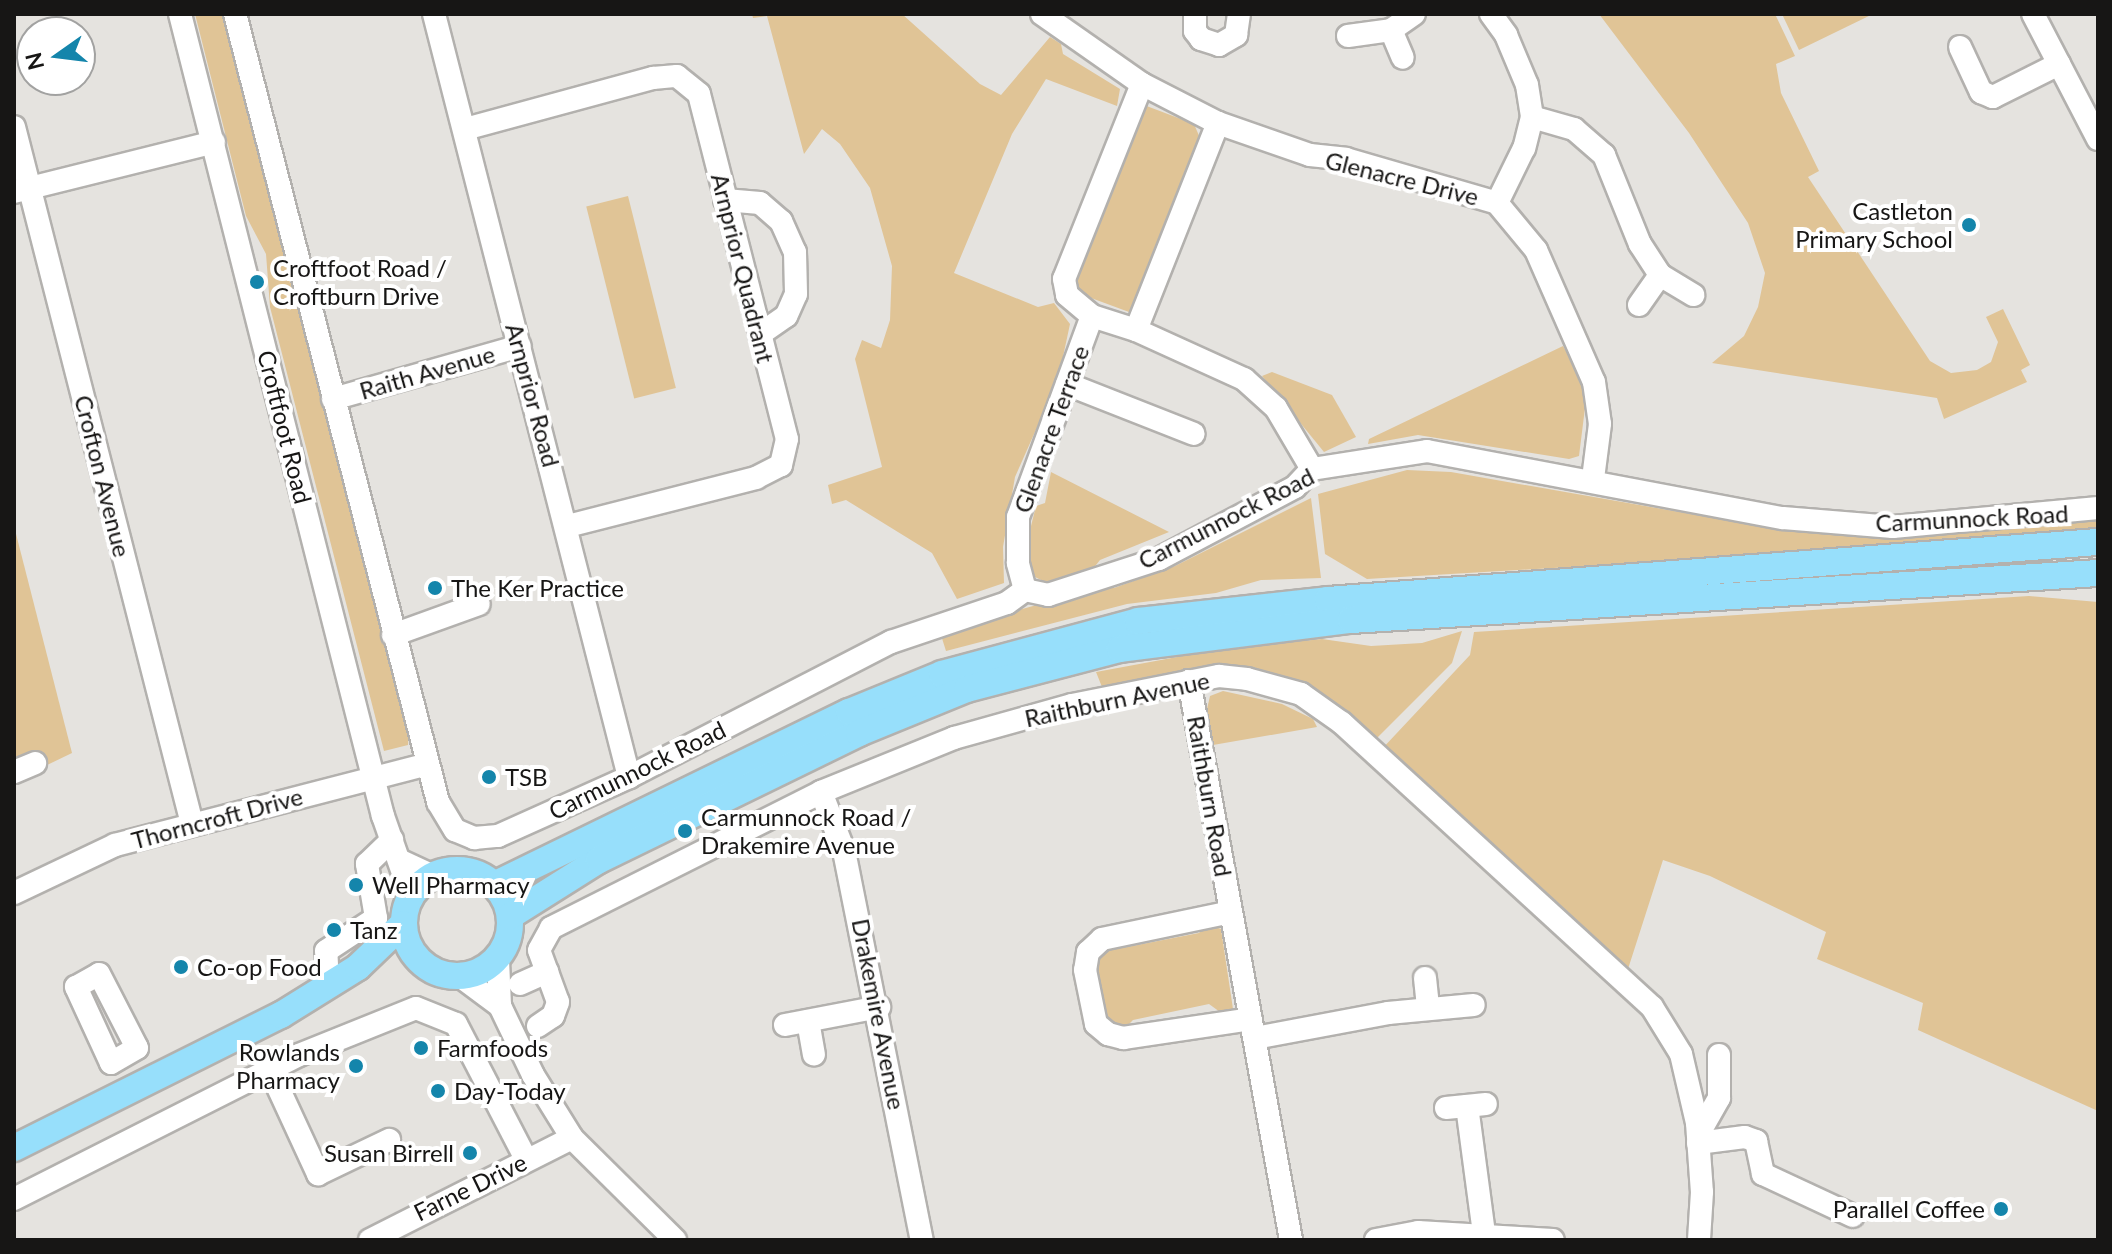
<!DOCTYPE html>
<style>
body{margin:0}
#map{position:relative;width:2112px;height:1254px;overflow:hidden;background:#e5e3df;font-family:Lato,sans-serif}
div>[style]{position:absolute}
[style*='--x']{left:calc(var(--x)*1px);top:calc(var(--y)*1px);width:calc(var(--w)*1px);rotate:calc(var(--a)*1deg)}
.green>*{inset:0;background:#e0c496;transform-origin:0 0}
.roads{filter:drop-shadow(2px 0 #b3b1ae) drop-shadow(-2px 0 #b3b1ae) drop-shadow(0 2px #b3b1ae) drop-shadow(0 -2px #b3b1ae)}
.minor>*{height:22px;margin:-11px;padding:0 11px;transform-origin:11px;border-radius:11px;background:#fff}
.major>*{height:26px;margin:-13px;padding:0 13px;transform-origin:13px;border-radius:13px;background:#97dffb}
.major>.ring{margin:-13px;padding:0;box-sizing:content-box;background:none;border:26px solid #97dffb;border-radius:50%}
.dots>*{width:22px;height:22px;translate:-50% -50%;box-sizing:border-box;border:4px solid #fff;border-radius:50%}
span{translate:-50% -50%;white-space:nowrap;text-align:center;line-height:1.15;-webkit-text-stroke:8px #fff;paint-order:stroke}
.street-label{font-size:24px;color:#171615}
.poi-label{font-size:24px;color:#171615}
.right{translate:-100% -50%;text-align:right}
.left{translate:0 -50%;text-align:left}
.frame{position:absolute;inset:0;border:16px solid #171615;pointer-events:none}
.north{position:absolute;left:16px;top:16px;width:80px;height:80px;box-sizing:border-box;background:#fff;border:2px solid #a2a2a1;border-radius:50%;rotate:256deg;font-size:22px;font-weight:700;line-height:32px;text-align:center;color:#171615}
.north::after{content:'';display:block;margin:auto;width:28px;height:36px;background:#1485ab;clip-path:polygon(50% 0,100% 100%,50% 72%,0 100%)}
</style>
<div id="map">
<div class="green">
<i style="clip-path:polygon(195px 14px,224px 14px,409px 729px,408px 745px,384px 751px,270px 307px,266px 254px,246px 216px)"></i>
<i style="clip-path:polygon(752px 14px,902px 14px,980px 84px,1001px 95px,1050px 37px,1061px 44px,1063px 54px,1120px 89px,1117px 106px,1046px 79px,1012px 134px,954px 273px,1038px 307px,1054px 303px,1070px 324px,1058px 380px,1015px 477px,1003px 547px,1004px 583px,957px 599px,932px 553px,846px 500px,832px 504px,828px 485px,882px 467px,855px 359px,862px 340px,881px 348px,890px 320px,892px 266px,870px 188px,840px 144px,822px 129px,804px 154px,767px 16px,753px 18px)"></i>
<i style="clip-path:polygon(1599px 14px,1775px 14px,1795px 56px,1776px 64px,1781px 93px,1819px 171px,1808px 177px,1930px 361px,1951px 373px,1977px 370px,1991px 362px,1998px 342px,1986px 317px,2003px 309px,2030px 365px,2021px 370px,2027px 382px,1944px 419px,1937px 398px,1712px 363px,1744px 336px,1758px 307px,1765px 273px,1748px 223px,1689px 133px)"></i>
<i style="clip-path:polygon(1782px 14px,1873px 14px,1799px 50px)"></i>
<i style="clip-path:polygon(1144px 105px,1194px 124px,1200px 138px,1135px 311px,1129px 312px,1083px 295px,1073px 284px)"></i>
<i style="left:628px;top:196px;width:198px;height:43px;rotate:76deg"></i>
<i style="clip-path:polygon(1563px 346px,1581px 377px,1586px 400px,1579px 456px,1569px 459px,1418px 435px,1368px 444px,1369px 439px)"></i>
<i style="clip-path:polygon(1272px 372px,1332px 395px,1356px 437px,1324px 452px,1262px 376px)"></i>
<i style="clip-path:polygon(1407px 470px,1451px 472px,1788px 531px,2098px 515px,2098px 530px,1872px 549px,1367px 579px,1325px 554px,1318px 494px)"></i>
<i style="clip-path:polygon(1051px 472px,1169px 532px,1100px 560px,1092px 570px,1045px 582px,1035px 577px,1030px 565px,1031px 526px,1036px 506px,1045px 503px)"></i>
<i style="clip-path:polygon(1311px 498px,1321px 578px,1261px 580px,1216px 593px,1127px 604px,946px 651px,940px 632px,1112px 584px,1114px 588px,1175px 566px)"></i>
<i style="clip-path:polygon(14px 526px,72px 753px,14px 781px)"></i>
<i style="clip-path:polygon(2029px 596px,2098px 602px,2098px 1111px,1918px 1030px,1923px 1003px,1817px 959px,1826px 932px,1710px 876px,1663px 860px,1628px 969px,1381px 750px,1470px 655px,1474px 632px)"></i>
<i style="clip-path:polygon(1462px 631px,1452px 663px,1377px 738px,1316px 689px,1253px 667px,1210px 667px,1102px 687px,1096px 672px,1215px 650px,1322px 639px,1371px 646px,1422px 643px)"></i>
<i style="clip-path:polygon(1223px 691px,1282px 704px,1313px 719px,1317px 727px,1213px 745px,1207px 709px,1210px 696px)"></i>
<i style="clip-path:polygon(1207px 924px,1221px 929px,1233px 1009px,1220px 1012px,1209px 1004px,1133px 1020px,1124px 1029px,1104px 1023px,1092px 963px,1111px 941px,1122px 948px,1199px 933px)"></i>
</div>
<div class="roads">
<div class="minor">
<i style="--x:180;--y:14;--w:827;--a:75.8"></i>
<i style="--x:383;--y:816;--w:85;--a:70.7"></i>
<i style="--x:235;--y:14;--w:814;--a:75.55"></i>
<i style="--x:438;--y:802;--w:33;--a:59"></i>
<i style="--x:455;--y:830;--w:21;--a:23"></i>
<i style="--x:474;--y:838;--w:24;--a:-5"></i>
<i style="--x:498;--y:836;--w:144;--a:-24.2"></i>
<i style="--x:629;--y:777;--w:295;--a:-27.3"></i>
<i style="--x:891;--y:642;--w:122;--a:-18.6"></i>
<i style="--x:1007;--y:603;--w:22;--a:-36"></i>
<i style="--x:1025;--y:590;--w:24;--a:12"></i>
<i style="--x:1048;--y:595;--w:117;--a:-18"></i>
<i style="--x:1159;--y:559;--w:154;--a:-27.9"></i>
<i style="--x:1295;--y:487;--w:25;--a:-47"></i>
<i style="--x:1312;--y:469;--w:116;--a:-8.9"></i>
<i style="--x:1427;--y:451;--w:362;--a:10.7"></i>
<i style="--x:1783;--y:518;--w:110;--a:4.7"></i>
<i style="--x:1893;--y:527;--w:206;--a:-5.3"></i>
<i style="--x:434;--y:14;--w:788;--a:75.66"></i>
<i style="--x:1042;--y:14;--w:122;--a:35"></i>
<i style="--x:1142;--y:84;--w:85;--a:27.2"></i>
<i style="--x:1218;--y:123;--w:97;--a:19.2"></i>
<i style="--x:1310;--y:155;--w:36;--a:6"></i>
<i style="--x:1346;--y:159;--w:157;--a:16.2"></i>
<i style="--x:1497;--y:203;--w:61;--a:50.3"></i>
<i style="--x:1536;--y:250;--w:144;--a:66.3"></i>
<i style="--x:1594;--y:382;--w:42;--a:81.9"></i>
<i style="--x:1600;--y:424;--w:55;--a:97.3"></i>
<i style="--x:1195;--y:14;--w:17;--a:90"></i>
<i style="--x:1195;--y:31;--w:10;--a:53"></i>
<i style="--x:1201;--y:39;--w:19;--a:18"></i>
<i style="--x:1219;--y:45;--w:20;--a:-30"></i>
<i style="--x:1236;--y:35;--w:21;--a:-82"></i>
<i style="--x:1491;--y:14;--w:26;--a:54"></i>
<i style="--x:1506;--y:35;--w:54;--a:67.2"></i>
<i style="--x:1527;--y:85;--w:32;--a:81"></i>
<i style="--x:1532;--y:117;--w:32;--a:104"></i>
<i style="--x:1524;--y:148;--w:61;--a:116.1"></i>
<i style="--x:2033;--y:14;--w:141;--a:62.5"></i>
<i style="--x:1391;--y:30;--w:30;--a:67"></i>
<i style="--x:1348;--y:36;--w:43;--a:-7.9"></i>
<i style="--x:1391;--y:30;--w:28;--a:-35"></i>
<i style="--x:1960;--y:47;--w:50;--a:65"></i>
<i style="--x:1981;--y:92;--w:13;--a:23"></i>
<i style="--x:1993;--y:97;--w:74;--a:-26.6"></i>
<i style="--x:1142;--y:84;--w:210;--a:111.8"></i>
<i style="--x:1064;--y:279;--w:16;--a:79"></i>
<i style="--x:1067;--y:295;--w:33;--a:40"></i>
<i style="--x:1092;--y:316;--w:46;--a:17.7"></i>
<i style="--x:1136;--y:330;--w:223;--a:-68.4"></i>
<i style="--x:1532;--y:117;--w:44;--a:15.9"></i>
<i style="--x:1574;--y:129;--w:40;--a:41"></i>
<i style="--x:1604;--y:155;--w:96;--a:68"></i>
<i style="--x:1640;--y:244;--w:37;--a:57"></i>
<i style="--x:1660;--y:275;--w:39;--a:31"></i>
<i style="--x:14;--y:127;--w:719;--a:75.67"></i>
<i style="--x:465;--y:129;--w:195;--a:-15.2"></i>
<i style="--x:653;--y:78;--w:24;--a:-5"></i>
<i style="--x:677;--y:76;--w:28;--a:39"></i>
<i style="--x:699;--y:94;--w:356;--a:75.7"></i>
<i style="--x:787;--y:439;--w:27;--a:103"></i>
<i style="--x:781;--y:465;--w:28;--a:153"></i>
<i style="--x:756;--y:478;--w:194;--a:165.7"></i>
<i style="--x:14;--y:192;--w:206;--a:-14"></i>
<i style="--x:725;--y:200;--w:35;--a:5"></i>
<i style="--x:760;--y:203;--w:28;--a:41"></i>
<i style="--x:781;--y:221;--w:34;--a:66"></i>
<i style="--x:795;--y:252;--w:42;--a:88.6"></i>
<i style="--x:796;--y:294;--w:24;--a:114"></i>
<i style="--x:786;--y:316;--w:32;--a:145"></i>
<i style="--x:1639;--y:305;--w:37;--a:-55"></i>
<i style="--x:1136;--y:330;--w:119;--a:24.4"></i>
<i style="--x:1244;--y:379;--w:43;--a:42.2"></i>
<i style="--x:1276;--y:408;--w:71;--a:59.5"></i>
<i style="--x:1067;--y:384;--w:136;--a:21.5"></i>
<i style="--x:333;--y:399;--w:194;--a:-15.8"></i>
<i style="--x:1025;--y:590;--w:28;--a:-105"></i>
<i style="--x:1018;--y:563;--w:46;--a:-90"></i>
<i style="--x:1018;--y:517;--w:214;--a:-69.8"></i>
<i style="--x:393;--y:635;--w:91;--a:-19.8"></i>
<i style="--x:1189;--y:681;--w:568;--a:79.66"></i>
<i style="--x:14;--y:772;--w:23;--a:-23"></i>
<i style="--x:821;--y:792;--w:63;--a:68.7"></i>
<i style="--x:844;--y:851;--w:397;--a:78.7"></i>
<i style="--x:399;--y:860;--w:38;--a:25"></i>
<i style="--x:14;--y:893;--w:112;--a:-25.4"></i>
<i style="--x:115;--y:845;--w:323;--a:-14.5"></i>
<i style="--x:1231;--y:912;--w:132;--a:168.2"></i>
<i style="--x:1102;--y:939;--w:19;--a:137"></i>
<i style="--x:1088;--y:952;--w:18;--a:99"></i>
<i style="--x:1085;--y:970;--w:55;--a:78.5"></i>
<i style="--x:1096;--y:1024;--w:16;--a:40"></i>
<i style="--x:1108;--y:1034;--w:16;--a:15"></i>
<i style="--x:1123;--y:1038;--w:129;--a:-8.4"></i>
<i style="--x:498;--y:960;--w:46;--a:87.5"></i>
<i style="--x:500;--y:1006;--w:76;--a:64.4"></i>
<i style="--x:533;--y:1075;--w:74;--a:58.2"></i>
<i style="--x:572;--y:1138;--w:145;--a:44.7"></i>
<i style="--x:99;--y:974;--w:83;--a:62.8"></i>
<i style="--x:137;--y:1048;--w:30;--a:150"></i>
<i style="--x:111;--y:1063;--w:84;--a:-114.7"></i>
<i style="--x:76;--y:987;--w:26;--a:-29"></i>
<i style="--x:461;--y:977;--w:49;--a:36.6"></i>
<i style="--x:1425;--y:978;--w:31;--a:84"></i>
<i style="--x:328;--y:984;--w:33;--a:-93"></i>
<i style="--x:326;--y:951;--w:60;--a:-33.4"></i>
<i style="--x:376;--y:918;--w:55;--a:-99.5"></i>
<i style="--x:367;--y:864;--w:35;--a:-44"></i>
<i style="--x:520;--y:984;--w:30;--a:-24"></i>
<i style="--x:808;--y:1021;--w:34;--a:80"></i>
<i style="--x:785;--y:1025;--w:96;--a:-10.8"></i>
<i style="--x:538;--y:1026;--w:18;--a:-34"></i>
<i style="--x:553;--y:1016;--w:15;--a:-70"></i>
<i style="--x:558;--y:1002;--w:55;--a:-110.1"></i>
<i style="--x:539;--y:950;--w:25;--a:-61"></i>
<i style="--x:551;--y:928;--w:302;--a:-26.7"></i>
<i style="--x:821;--y:792;--w:144;--a:-22.1"></i>
<i style="--x:954;--y:738;--w:123;--a:-15.6"></i>
<i style="--x:1072;--y:705;--w:150;--a:-11.2"></i>
<i style="--x:1219;--y:676;--w:28;--a:6"></i>
<i style="--x:1247;--y:679;--w:56;--a:15.5"></i>
<i style="--x:1301;--y:694;--w:50;--a:35.3"></i>
<i style="--x:1342;--y:723;--w:420;--a:42.5"></i>
<i style="--x:1652;--y:1007;--w:55;--a:58.3"></i>
<i style="--x:1681;--y:1054;--w:71;--a:76.9"></i>
<i style="--x:1697;--y:1123;--w:69;--a:85.9"></i>
<i style="--x:1702;--y:1192;--w:48;--a:93.6"></i>
<i style="--x:1255;--y:1038;--w:135;--a:-10.6"></i>
<i style="--x:1388;--y:1013;--w:86;--a:-5.3"></i>
<i style="--x:270;--y:1070;--w:115;--a:65.2"></i>
<i style="--x:318;--y:1174;--w:79;--a:-25.6"></i>
<i style="--x:1467;--y:1106;--w:129;--a:82.4"></i>
<i style="--x:1446;--y:1108;--w:40;--a:-5.7"></i>
<i style="--x:1698;--y:1135;--w:43;--a:-60.4"></i>
<i style="--x:1719;--y:1098;--w:43;--a:-90"></i>
<i style="--x:1698;--y:1143;--w:47;--a:-7.3"></i>
<i style="--x:1745;--y:1137;--w:12;--a:20"></i>
<i style="--x:1756;--y:1141;--w:34;--a:78"></i>
<i style="--x:1763;--y:1174;--w:99;--a:25"></i>
<i style="--x:14;--y:1199;--w:319;--a:-26.8"></i>
<i style="--x:299;--y:1055;--w:126;--a:-21.9"></i>
<i style="--x:416;--y:1008;--w:43;--a:21.8"></i>
<i style="--x:456;--y:1024;--w:152;--a:62.6"></i>
<i style="--x:370;--y:1240;--w:226;--a:-26.8"></i>
<i style="--x:1376;--y:1240;--w:43;--a:-10.8"></i>
<i style="--x:1418;--y:1232;--w:135;--a:3.4"></i>
</div>
<div class="major">
<i class="ring" style="left:404px;top:870px;width:80px;height:80px"></i>
<i style="--x:496;--y:884;--w:393;--a:-26"></i>
<i style="--x:849;--y:712;--w:100;--a:-22.2"></i>
<i style="--x:942;--y:674;--w:203;--a:-15.1"></i>
<i style="--x:1138;--y:621;--w:191;--a:-6.3"></i>
<i style="--x:1328;--y:600;--w:772;--a:-4.31"></i>
<i style="--x:510;--y:916;--w:105;--a:-32.2"></i>
<i style="--x:599;--y:860;--w:289;--a:-26"></i>
<i style="--x:859;--y:733;--w:117;--a:-22.2"></i>
<i style="--x:967;--y:689;--w:158;--a:-14.7"></i>
<i style="--x:1120;--y:649;--w:233;--a:-7.2"></i>
<i style="--x:1351;--y:620;--w:748;--a:-3.6"></i>
<i style="--x:14;--y:1148;--w:298;--a:-26.5"></i>
<i style="--x:281;--y:1015;--w:91;--a:-31.9"></i>
<i style="--x:358;--y:967;--w:62;--a:-43.7"></i>
</div>
</div>
<div class="dots">
<i style="left:1969px;top:225px;background:#1485ab"></i>
<i style="left:257px;top:282px;background:#1485ab"></i>
<i style="left:435px;top:588px;background:#1485ab"></i>
<i style="left:489px;top:777px;background:#1485ab"></i>
<i style="left:685px;top:831px;background:#1485ab"></i>
<i style="left:356px;top:885px;background:#1485ab"></i>
<i style="left:334px;top:930px;background:#1485ab"></i>
<i style="left:181px;top:967px;background:#1485ab"></i>
<i style="left:421px;top:1048px;background:#1485ab"></i>
<i style="left:356px;top:1066px;background:#1485ab"></i>
<i style="left:438px;top:1091px;background:#1485ab"></i>
<i style="left:470px;top:1153px;background:#1485ab"></i>
<i style="left:2001px;top:1209px;background:#1485ab"></i>
</div>
<div class="street-label">
<span style="left:1402px;top:178px;rotate:14deg">Glenacre Drive</span>
<span style="left:743px;top:268px;rotate:76deg">Arnprior Quadrant</span>
<span style="left:427px;top:372px;rotate:-16deg">Raith Avenue</span>
<span style="left:533px;top:395px;rotate:75deg">Arnprior Road</span>
<span style="left:285px;top:427px;rotate:76deg">Croftfoot Road</span>
<span style="left:1051px;top:429px;rotate:-70deg">Glenacre Terrace</span>
<span style="left:103px;top:476px;rotate:76deg">Crofton Avenue</span>
<span style="left:1226px;top:518px;rotate:-27deg">Carmunnock Road</span>
<span style="left:1972px;top:518px;rotate:-3deg">Carmunnock Road</span>
<span style="left:1117px;top:699px;rotate:-12deg">Raithburn Avenue</span>
<span style="left:637px;top:770px;rotate:-26deg">Carmunnock Road</span>
<span style="left:1210px;top:796px;rotate:80deg">Raithburn Road</span>
<span style="left:217px;top:818px;rotate:-15deg">Thorncroft Drive</span>
<span style="left:879px;top:1014px;rotate:79deg">Drakemire Avenue</span>
<span style="left:470px;top:1187px;rotate:-26deg">Farne Drive</span>
</div>
<div class="poi-label">
<span class="right" style="left:1953px;top:225px">Castleton<br>Primary School</span>
<span class="left" style="left:273px;top:282px">Croftfoot Road /<br>Croftburn Drive</span>
<span class="left" style="left:451px;top:588px">The Ker Practice</span>
<span class="left" style="left:505px;top:777px">TSB</span>
<span class="left" style="left:701px;top:831px">Carmunnock Road /<br>Drakemire Avenue</span>
<span class="left" style="left:372px;top:885px">Well Pharmacy</span>
<span class="left" style="left:350px;top:930px">Tanz</span>
<span class="left" style="left:197px;top:967px">Co-op Food</span>
<span class="left" style="left:437px;top:1048px">Farmfoods</span>
<span class="right" style="left:340px;top:1066px">Rowlands<br>Pharmacy</span>
<span class="left" style="left:454px;top:1091px">Day-Today</span>
<span class="right" style="left:454px;top:1153px">Susan Birrell</span>
<span class="right" style="left:1985px;top:1209px">Parallel Coffee</span>
</div>
<div class="frame"></div>
<div class="north">N</div>
</div>
